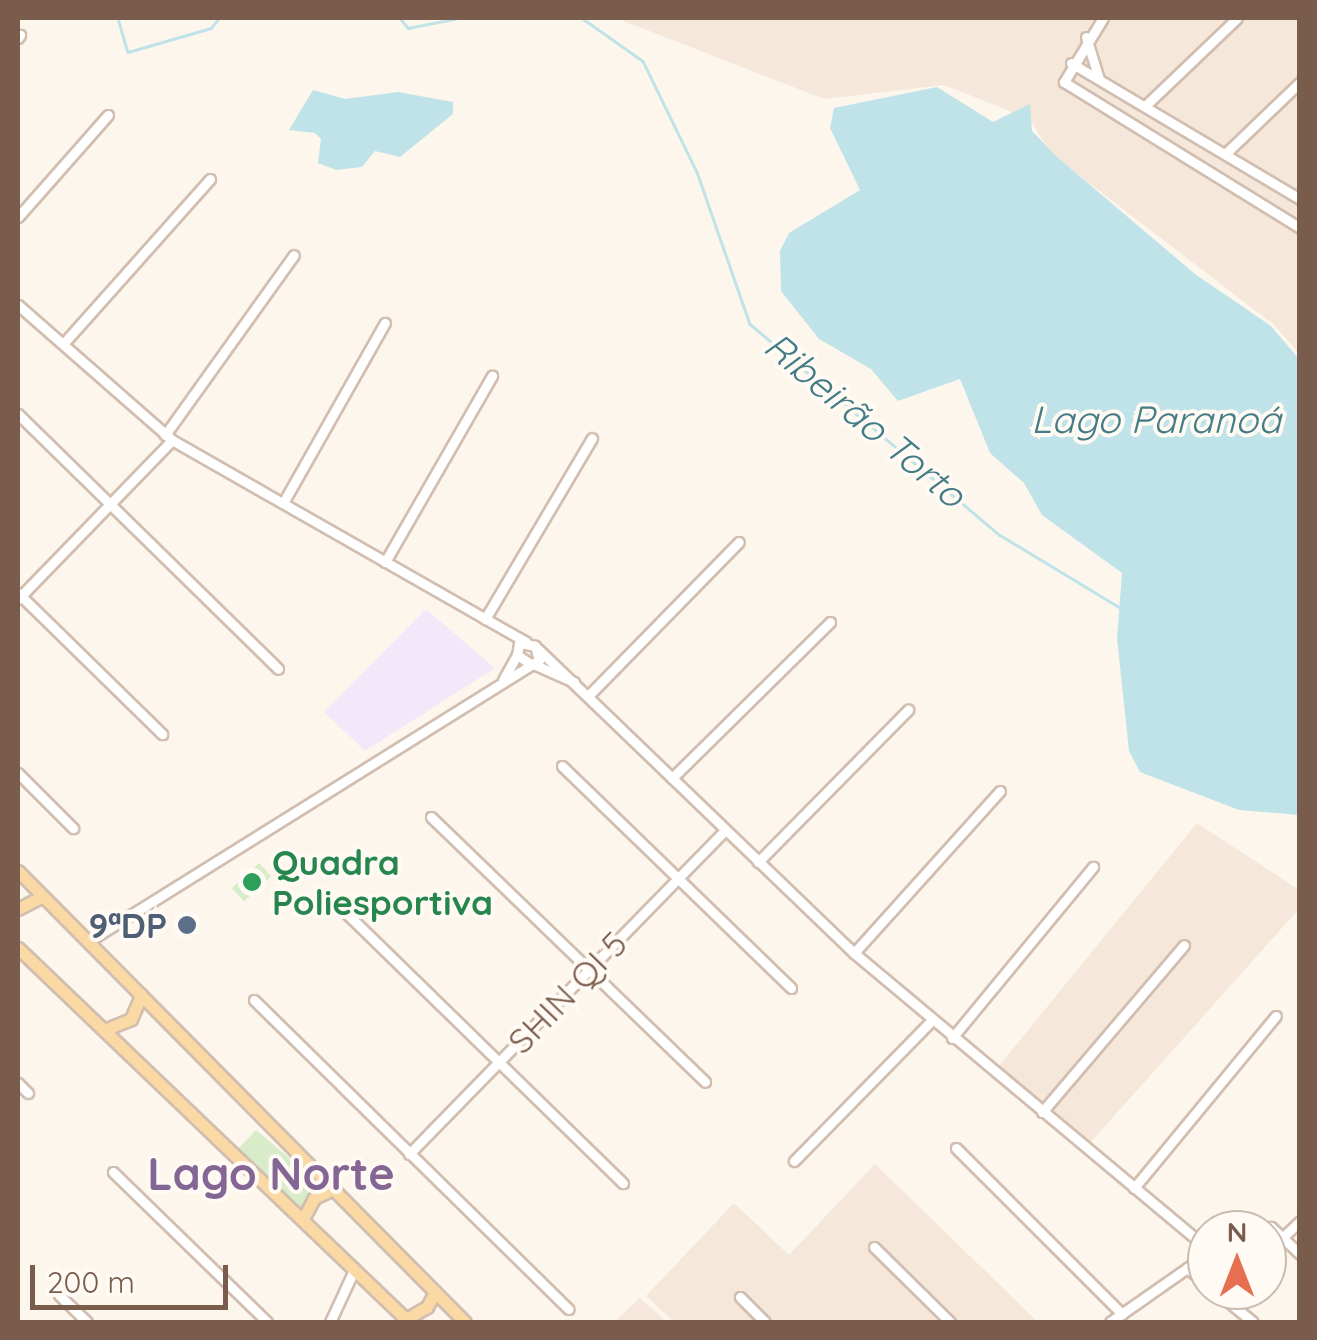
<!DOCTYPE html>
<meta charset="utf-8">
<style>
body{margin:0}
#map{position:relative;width:1317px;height:1340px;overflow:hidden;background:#fdf6ec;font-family:Quicksand,sans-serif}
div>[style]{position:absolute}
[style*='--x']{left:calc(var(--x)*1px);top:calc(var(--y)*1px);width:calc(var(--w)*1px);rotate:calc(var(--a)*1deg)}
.residential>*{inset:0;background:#f5e8da}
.education>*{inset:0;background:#f3e8fa}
.green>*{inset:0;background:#d8ecc9;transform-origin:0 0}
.water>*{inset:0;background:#bfe3e8}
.stream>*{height:2.5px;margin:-1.25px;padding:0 1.25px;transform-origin:1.25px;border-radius:1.25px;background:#bfe3e8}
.roads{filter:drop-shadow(2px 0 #d1beb0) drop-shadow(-2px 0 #d1beb0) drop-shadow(0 2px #d1beb0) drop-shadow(0 -2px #d1beb0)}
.minor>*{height:9px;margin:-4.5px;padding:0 4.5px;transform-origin:4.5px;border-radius:4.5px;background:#fff}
.major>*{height:11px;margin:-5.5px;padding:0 5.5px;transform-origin:5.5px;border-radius:5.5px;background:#fbd9a5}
.dots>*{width:28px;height:28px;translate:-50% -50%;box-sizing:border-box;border:5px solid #fffaf3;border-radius:50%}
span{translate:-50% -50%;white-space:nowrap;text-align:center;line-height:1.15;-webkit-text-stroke:8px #fffaf3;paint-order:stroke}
.leisure-label{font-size:35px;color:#27864d;font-weight:700}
.left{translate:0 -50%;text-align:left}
.service-label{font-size:35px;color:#4e5e75;font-weight:700}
.right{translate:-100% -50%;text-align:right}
.street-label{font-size:35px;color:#7a5c4d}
.water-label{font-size:38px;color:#437c86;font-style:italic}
.district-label{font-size:45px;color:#846695;font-weight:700}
.frame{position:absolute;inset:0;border:20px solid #7a5c4d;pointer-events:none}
.north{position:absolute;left:1187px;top:1210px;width:100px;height:100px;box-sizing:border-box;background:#fffaf3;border:2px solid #cabbb1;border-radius:50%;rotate:0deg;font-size:28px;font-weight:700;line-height:40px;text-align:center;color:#7a5c4d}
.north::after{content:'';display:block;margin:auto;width:35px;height:45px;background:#e76f51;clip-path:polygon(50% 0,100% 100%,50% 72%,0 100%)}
.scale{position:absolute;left:30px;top:1265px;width:198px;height:45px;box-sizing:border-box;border:5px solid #7a5c4d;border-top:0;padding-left:12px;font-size:30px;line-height:35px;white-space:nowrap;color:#7a5c4d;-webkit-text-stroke:8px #fffaf3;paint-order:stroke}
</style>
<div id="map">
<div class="residential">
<i style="clip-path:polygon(616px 18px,1299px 18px,1299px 353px,1273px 324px,1050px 153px,1030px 119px,944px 85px,824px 99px)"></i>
<i style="clip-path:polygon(1197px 823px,1299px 890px,1299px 909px,1090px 1143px,998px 1067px)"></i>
<i style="clip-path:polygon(875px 1164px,1038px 1322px,674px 1322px,646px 1296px,734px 1203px,789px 1255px)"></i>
<i style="clip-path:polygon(640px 1298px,667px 1322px,614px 1322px)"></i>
</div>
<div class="education">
<i style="clip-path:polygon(426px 609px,495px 668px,365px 751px,324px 712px)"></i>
</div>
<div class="green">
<i style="left:259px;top:863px;width:18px;height:37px;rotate:47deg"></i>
<i style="clip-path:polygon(256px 1130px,321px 1184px,297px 1212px,238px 1149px)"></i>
</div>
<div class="water">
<i style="clip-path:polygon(937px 87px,993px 122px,1030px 104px,1032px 131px,1057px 157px,1195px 274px,1271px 326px,1299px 359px,1299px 815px,1239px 810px,1140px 772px,1129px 751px,1117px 638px,1122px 573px,1042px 515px,1024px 483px,990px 453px,960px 379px,898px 401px,871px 369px,819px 339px,781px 291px,780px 251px,789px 233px,860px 190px,830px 128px,834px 108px)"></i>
<i style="clip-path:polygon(313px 90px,345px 99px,398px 92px,453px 102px,453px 114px,400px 157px,375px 151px,362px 167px,336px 170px,318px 163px,321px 139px,315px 133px,289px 130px)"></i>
</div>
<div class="stream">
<i style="--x:118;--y:18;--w:35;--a:74"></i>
<i style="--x:128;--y:52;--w:86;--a:-16.1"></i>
<i style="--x:211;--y:28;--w:13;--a:-51"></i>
<i style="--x:400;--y:18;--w:13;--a:51"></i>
<i style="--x:408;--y:28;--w:52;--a:-11.1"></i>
<i style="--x:582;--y:18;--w:75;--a:35.2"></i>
<i style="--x:643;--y:61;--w:123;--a:64.1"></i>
<i style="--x:697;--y:172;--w:161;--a:70.8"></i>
<i style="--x:750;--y:324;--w:327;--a:40.2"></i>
<i style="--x:1000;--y:535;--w:143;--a:31.2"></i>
</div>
<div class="roads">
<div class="minor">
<i style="--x:1103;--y:18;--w:75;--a:121.4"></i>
<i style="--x:1064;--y:82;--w:278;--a:31.7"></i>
<i style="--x:1086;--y:37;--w:44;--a:72.8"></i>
<i style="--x:18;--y:38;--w:4;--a:-56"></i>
<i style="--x:1071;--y:63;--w:266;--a:30.7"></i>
<i style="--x:1145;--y:106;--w:127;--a:-43.7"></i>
<i style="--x:1225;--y:154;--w:104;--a:-43.8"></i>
<i style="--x:18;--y:217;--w:136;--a:-48.6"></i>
<i style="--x:18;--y:305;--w:205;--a:41.2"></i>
<i style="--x:172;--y:440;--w:408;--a:29.7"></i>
<i style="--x:63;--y:344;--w:221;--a:-48.3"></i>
<i style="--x:18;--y:414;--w:364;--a:44.4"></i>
<i style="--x:165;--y:435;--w:221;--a:-54.4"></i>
<i style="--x:283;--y:503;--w:207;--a:-60.5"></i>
<i style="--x:385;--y:562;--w:215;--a:-60.1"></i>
<i style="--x:18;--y:593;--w:202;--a:44.4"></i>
<i style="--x:18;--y:599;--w:221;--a:-45.9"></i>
<i style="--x:485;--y:619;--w:210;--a:-59.4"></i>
<i style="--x:538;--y:649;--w:438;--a:43.9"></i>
<i style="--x:854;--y:953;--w:460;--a:39.9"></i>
<i style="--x:533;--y:664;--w:45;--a:23.7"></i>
<i style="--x:503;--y:680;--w:29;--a:-61"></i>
<i style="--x:589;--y:695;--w:214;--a:-45.6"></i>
<i style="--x:562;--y:766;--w:319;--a:44.1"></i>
<i style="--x:18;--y:773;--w:78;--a:45"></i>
<i style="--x:672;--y:778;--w:222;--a:-44.6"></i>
<i style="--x:431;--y:817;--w:381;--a:44"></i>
<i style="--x:758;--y:862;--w:214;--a:-45.4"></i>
<i style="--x:341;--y:908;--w:394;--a:44.3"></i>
<i style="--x:89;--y:941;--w:531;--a:-31.98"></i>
<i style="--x:539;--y:660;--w:15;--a:-106"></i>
<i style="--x:535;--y:646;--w:16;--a:-169"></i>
<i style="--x:519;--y:643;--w:12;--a:99"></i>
<i style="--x:517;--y:655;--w:17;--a:33"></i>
<i style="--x:854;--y:953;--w:218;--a:-48"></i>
<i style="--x:254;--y:1000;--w:441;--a:44.5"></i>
<i style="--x:952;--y:1038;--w:222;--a:-50.5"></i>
<i style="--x:18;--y:1083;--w:14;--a:45"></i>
<i style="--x:1042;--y:1112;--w:219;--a:-49.6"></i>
<i style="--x:956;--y:1148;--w:235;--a:45"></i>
<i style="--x:409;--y:1154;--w:453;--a:-45.7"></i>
<i style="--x:794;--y:1161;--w:196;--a:-45.6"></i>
<i style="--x:113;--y:1172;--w:215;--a:44.2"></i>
<i style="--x:1134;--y:1188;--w:223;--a:-50.5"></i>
<i style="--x:1240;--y:1230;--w:31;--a:-6"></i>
<i style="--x:1271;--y:1227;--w:40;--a:43"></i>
<i style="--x:1283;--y:1237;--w:23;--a:-43"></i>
<i style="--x:874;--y:1247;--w:107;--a:44.6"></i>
<i style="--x:1187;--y:1268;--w:26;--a:39"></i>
<i style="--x:1214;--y:1290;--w:50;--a:39.4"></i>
<i style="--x:59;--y:1295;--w:39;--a:44"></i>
<i style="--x:740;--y:1297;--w:35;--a:45"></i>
<i style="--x:330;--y:1322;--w:57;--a:-65.2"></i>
<i style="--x:1110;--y:1322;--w:118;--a:-35"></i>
</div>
<div class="major">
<i style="--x:18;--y:871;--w:635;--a:45.26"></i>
<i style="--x:18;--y:909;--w:27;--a:-28"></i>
<i style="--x:18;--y:948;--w:541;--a:43.73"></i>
<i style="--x:104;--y:1030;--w:29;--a:-22"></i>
<i style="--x:131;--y:1019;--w:26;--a:-67"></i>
<i style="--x:303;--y:1219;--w:24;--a:-62"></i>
<i style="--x:314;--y:1198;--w:21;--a:-25"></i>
<i style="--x:406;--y:1319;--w:24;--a:-30"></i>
<i style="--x:427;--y:1307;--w:17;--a:-62"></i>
</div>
</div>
<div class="dots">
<i style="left:252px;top:882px;background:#2e9e5b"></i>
<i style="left:187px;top:925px;background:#5c6f8a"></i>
</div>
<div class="leisure-label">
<span class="left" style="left:272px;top:882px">Quadra<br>Poliesportiva</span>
</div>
<div class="service-label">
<span class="right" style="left:167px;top:925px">9ªDP</span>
</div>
<div class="street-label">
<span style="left:567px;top:992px;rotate:-46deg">SHIN QI 5</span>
</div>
<div class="water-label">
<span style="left:865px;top:420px;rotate:40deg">Ribeirão Torto</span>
<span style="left:1156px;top:420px">Lago Paranoá</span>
</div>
<div class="district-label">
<span style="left:271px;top:1174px">Lago Norte</span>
</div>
<div class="frame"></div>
<div class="north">N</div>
<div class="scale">200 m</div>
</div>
